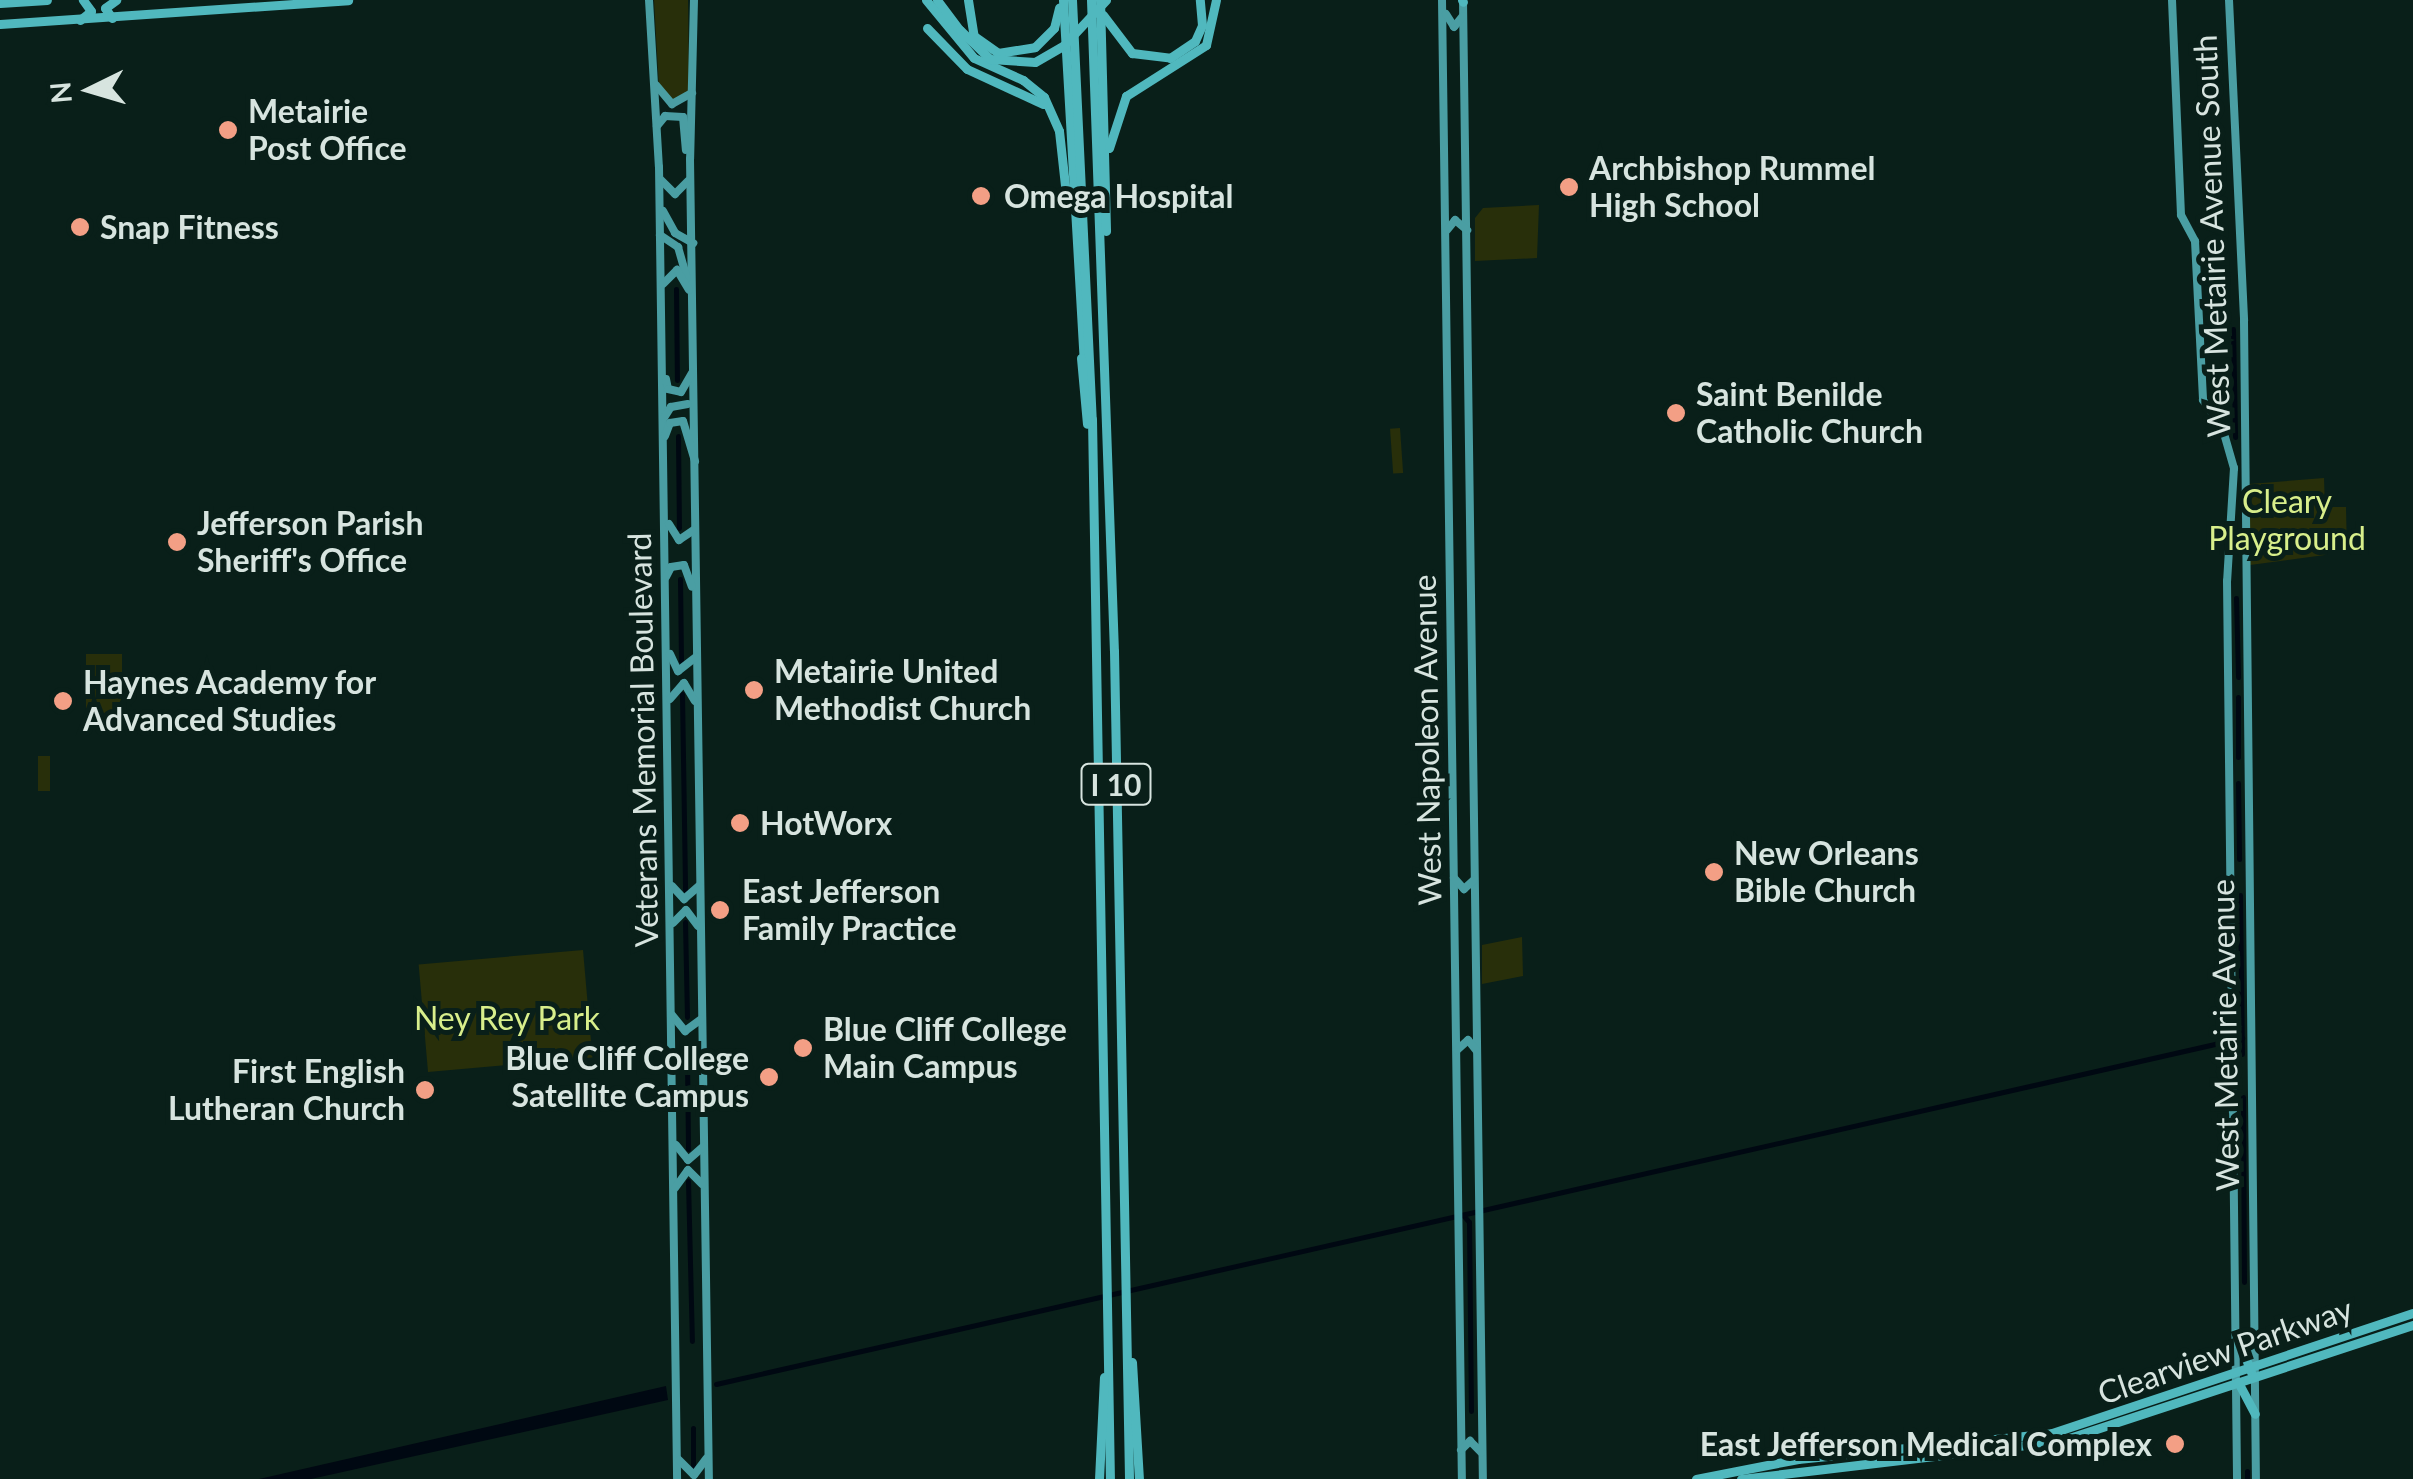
<!DOCTYPE html>
<style>
body{margin:0}
#map{position:relative;width:2413px;height:1479px;overflow:hidden;background:#091f19;font-family:Lato,sans-serif}
div>[style]{position:absolute}
[style*='--x']{left:calc(var(--x)*1px);top:calc(var(--y)*1px);width:calc(var(--w)*1px);rotate:calc(var(--a)*1deg)}
.green>*{inset:0;background:#282f0a;transform-origin:0 0}
.water>*{inset:0;background:#000812}
.canal>*{height:5px;margin:-2.5px;padding:0 2.5px;transform-origin:2.5px;border-radius:2.5px;background:#000812}
.major>*{height:8px;margin:-4px;padding:0 4px;transform-origin:4px;border-radius:4px;background:#4a9ea3}
.highway>*{height:9px;margin:-4.5px;padding:0 4.5px;transform-origin:4.5px;border-radius:4.5px;background:#50b8be}
.highway-bridge>*{height:9px;margin:-4.5px;padding:0 4.5px;transform-origin:4.5px;border-radius:4.5px;background:#50b8be}
.dots>*{width:28px;height:28px;translate:-50% -50%;box-sizing:border-box;border:5px solid #091f19;border-radius:50%}
span{translate:-50% -50%;white-space:nowrap;text-align:center;line-height:1.15;-webkit-text-stroke:10px #091f19;paint-order:stroke}
.shield-label span{padding:2px 8px;background:#091f19;border:2px solid;border-radius:8px;-webkit-text-stroke-width:0}
.shield-label{font-size:30px;color:#d7e4df;font-weight:700}
.poi-label{font-size:32px;color:#d7e4df;font-weight:700}
.left{translate:0 -50%;text-align:left}
.right{translate:-100% -50%;text-align:right}
.street-label{font-size:32px;color:#d7e4df}
.park-label{font-size:32px;color:#d8ee8b}
.north{position:absolute;left:40px;top:40px;width:100px;height:100px;-webkit-text-stroke:8px #091f19;paint-order:stroke;rotate:265deg;font-size:28px;font-weight:700;line-height:40px;text-align:center;color:#d7e4df}
.north::after{content:'';display:block;margin:auto;width:35px;height:45px;background:#d7e4df;clip-path:polygon(50% 0,100% 100%,50% 72%,0 100%)}
</style>
<div id="map">
<div class="green">
<i style="clip-path:polygon(654px 0,688px 0,689px 92px,671px 102px,659px 89px)"></i>
<i style="clip-path:polygon(1539px 205px,1537px 258px,1475px 261px,1475px 218px,1483px 208px)"></i>
<i style="left:1400px;top:428px;width:45px;height:10px;rotate:86deg"></i>
<i style="clip-path:polygon(2324px 478px,2325px 507px,2346px 507px,2347px 552px,2250px 565px,2249px 484px)"></i>
<i style="left:86px;top:654px;width:36px;height:60px"></i>
<i style="left:38px;top:756px;width:12px;height:35px"></i>
<i style="clip-path:polygon(1522px 937px,1523px 976px,1482px 984px,1482px 945px)"></i>
<i style="left:583px;top:950px;width:108px;height:165px;rotate:85deg"></i>
</div>
<div class="water">
<i style="clip-path:polygon(666px 1386px,668px 1400px,311px 1479px,259px 1479px)"></i>
</div>
<div class="canal">
<i style="--x:676;--y:289;--w:91;--a:89.4"></i>
<i style="--x:2233;--y:329;--w:108;--a:88.9"></i>
<i style="--x:678;--y:436;--w:92;--a:89.4"></i>
<i style="--x:680;--y:579;--w:82;--a:89.3"></i>
<i style="--x:2236;--y:598;--w:79;--a:88.5"></i>
<i style="--x:682;--y:694;--w:196;--a:89.1"></i>
<i style="--x:2238;--y:697;--w:60;--a:90"></i>
<i style="--x:2238;--y:783;--w:76;--a:89.2"></i>
<i style="--x:2240;--y:895;--w:159;--a:89.3"></i>
<i style="--x:685;--y:922;--w:95;--a:88.8"></i>
<i style="--x:687;--y:1062;--w:87;--a:89.3"></i>
<i style="--x:2243;--y:1097;--w:185;--a:89.7"></i>
<i style="--x:688;--y:1181;--w:160;--a:88.6"></i>
<i style="--x:1463;--y:1215;--w:9;--a:49"></i>
<i style="--x:1469;--y:1222;--w:189;--a:89.4"></i>
<i style="--x:716;--y:1384;--w:1565;--a:-12.78"></i>
<i style="--x:693;--y:1428;--w:41;--a:90"></i>
<i style="--x:2247;--y:1471;--w:8;--a:90"></i>
</div>
<div class="major">
<i style="--x:649;--y:0;--w:167;--a:86.6"></i>
<i style="--x:659;--y:167;--w:1312;--a:89.21"></i>
<i style="--x:694;--y:0;--w:159;--a:91.4"></i>
<i style="--x:690;--y:159;--w:1320;--a:89.18"></i>
<i style="--x:1442;--y:0;--w:1479;--a:89.23"></i>
<i style="--x:1463;--y:0;--w:1479;--a:89.23"></i>
<i style="--x:2172;--y:0;--w:215;--a:87.6"></i>
<i style="--x:2181;--y:215;--w:30;--a:62"></i>
<i style="--x:2195;--y:241;--w:159;--a:87.1"></i>
<i style="--x:2203;--y:400;--w:36;--a:56"></i>
<i style="--x:2223;--y:430;--w:40;--a:74"></i>
<i style="--x:2234;--y:468;--w:113;--a:93.5"></i>
<i style="--x:2227;--y:581;--w:898;--a:89.36"></i>
<i style="--x:2229;--y:0;--w:321;--a:87.3"></i>
<i style="--x:2244;--y:321;--w:1158;--a:89.41"></i>
<i style="--x:1446;--y:14;--w:15;--a:58"></i>
<i style="--x:1454;--y:27;--w:14;--a:-51"></i>
<i style="--x:656;--y:85;--w:25;--a:50"></i>
<i style="--x:672;--y:104;--w:23;--a:-29"></i>
<i style="--x:657;--y:126;--w:13;--a:-51"></i>
<i style="--x:665;--y:116;--w:18;--a:3"></i>
<i style="--x:683;--y:117;--w:33;--a:85"></i>
<i style="--x:661;--y:180;--w:20;--a:45"></i>
<i style="--x:675;--y:194;--w:18;--a:-45"></i>
<i style="--x:663;--y:211;--w:25;--a:61"></i>
<i style="--x:675;--y:233;--w:21;--a:29"></i>
<i style="--x:1447;--y:230;--w:13;--a:-51"></i>
<i style="--x:1455;--y:220;--w:16;--a:40"></i>
<i style="--x:660;--y:235;--w:22;--a:34"></i>
<i style="--x:678;--y:247;--w:32;--a:74"></i>
<i style="--x:663;--y:284;--w:20;--a:-45"></i>
<i style="--x:677;--y:270;--w:23;--a:59"></i>
<i style="--x:666;--y:379;--w:10;--a:79"></i>
<i style="--x:668;--y:389;--w:13;--a:13"></i>
<i style="--x:681;--y:392;--w:22;--a:-60"></i>
<i style="--x:664;--y:418;--w:13;--a:-58"></i>
<i style="--x:671;--y:407;--w:17;--a:-10"></i>
<i style="--x:665;--y:436;--w:14;--a:-69"></i>
<i style="--x:670;--y:423;--w:13;--a:-9"></i>
<i style="--x:683;--y:421;--w:42;--a:73.3"></i>
<i style="--x:669;--y:524;--w:19;--a:58"></i>
<i style="--x:679;--y:540;--w:18;--a:-34"></i>
<i style="--x:666;--y:577;--w:11;--a:-63"></i>
<i style="--x:671;--y:567;--w:13;--a:-9"></i>
<i style="--x:684;--y:565;--w:23;--a:70"></i>
<i style="--x:670;--y:654;--w:19;--a:65"></i>
<i style="--x:678;--y:671;--w:23;--a:-38"></i>
<i style="--x:670;--y:699;--w:21;--a:-49"></i>
<i style="--x:684;--y:683;--w:21;--a:59"></i>
<i style="--x:1454;--y:878;--w:15;--a:48"></i>
<i style="--x:1464;--y:889;--w:13;--a:-42"></i>
<i style="--x:672;--y:886;--w:18;--a:47"></i>
<i style="--x:684;--y:899;--w:20;--a:-41"></i>
<i style="--x:673;--y:923;--w:18;--a:-45"></i>
<i style="--x:686;--y:910;--w:20;--a:53"></i>
<i style="--x:672;--y:1015;--w:21;--a:51"></i>
<i style="--x:685;--y:1031;--w:19;--a:-36"></i>
<i style="--x:1457;--y:1050;--w:15;--a:-42"></i>
<i style="--x:1468;--y:1040;--w:14;--a:51"></i>
<i style="--x:674;--y:1065;--w:18;--a:-47"></i>
<i style="--x:686;--y:1052;--w:19;--a:32"></i>
<i style="--x:676;--y:1145;--w:19;--a:51"></i>
<i style="--x:688;--y:1160;--w:20;--a:-41"></i>
<i style="--x:675;--y:1188;--w:22;--a:-54"></i>
<i style="--x:688;--y:1170;--w:20;--a:45"></i>
<i style="--x:1461;--y:1450;--w:13;--a:-45"></i>
<i style="--x:1470;--y:1441;--w:16;--a:45"></i>
<i style="--x:679;--y:1460;--w:21;--a:45"></i>
<i style="--x:694;--y:1475;--w:21;--a:-53"></i>
</div>
<div class="highway">
<i style="--x:926;--y:0;--w:75;--a:50.4"></i>
<i style="--x:974;--y:58;--w:54;--a:24.2"></i>
<i style="--x:1023;--y:80;--w:27;--a:39"></i>
<i style="--x:1044;--y:97;--w:37;--a:66"></i>
<i style="--x:1059;--y:131;--w:72;--a:83.7"></i>
<i style="--x:937;--y:0;--w:38;--a:53"></i>
<i style="--x:968;--y:0;--w:36;--a:81"></i>
<i style="--x:974;--y:36;--w:29;--a:35"></i>
<i style="--x:998;--y:53;--w:37;--a:-9"></i>
<i style="--x:1035;--y:47;--w:27;--a:-45"></i>
<i style="--x:1054;--y:28;--w:21;--a:-76"></i>
<i style="--x:1063;--y:0;--w:365;--a:86.7"></i>
<i style="--x:1072;--y:0;--w:419;--a:87.3"></i>
<i style="--x:1092;--y:419;--w:1060;--a:89.03"></i>
<i style="--x:1091;--y:0;--w:651;--a:87.98"></i>
<i style="--x:1114;--y:651;--w:828;--a:88.96"></i>
<i style="--x:1100;--y:0;--w:231;--a:88.5"></i>
<i style="--x:1462;--y:0;--w:2;--a:63"></i>
<i style="--x:0;--y:3;--w:47;--a:-3.7"></i>
<i style="--x:1103;--y:15;--w:48;--a:52.7"></i>
<i style="--x:1132;--y:53;--w:38;--a:7"></i>
<i style="--x:1170;--y:58;--w:30;--a:-34"></i>
<i style="--x:1195;--y:41;--w:17;--a:-66"></i>
<i style="--x:1202;--y:25;--w:25;--a:-95"></i>
<i style="--x:112;--y:18;--w:12;--a:-125"></i>
<i style="--x:105;--y:8;--w:14;--a:-36"></i>
<i style="--x:80;--y:20;--w:14;--a:-39"></i>
<i style="--x:91;--y:11;--w:14;--a:-126"></i>
<i style="--x:0;--y:24;--w:349;--a:-3.9"></i>
<i style="--x:927;--y:28;--w:57;--a:45.7"></i>
<i style="--x:967;--y:69;--w:84;--a:24.7"></i>
<i style="--x:1109;--y:148;--w:55;--a:-71.9"></i>
<i style="--x:1126;--y:96;--w:95;--a:-32.5"></i>
<i style="--x:1206;--y:45;--w:46;--a:-77.5"></i>
<i style="--x:1081;--y:358;--w:66;--a:84.8"></i>
<i style="--x:2236;--y:1333;--w:42;--a:69"></i>
<i style="--x:1132;--y:1362;--w:117;--a:86.6"></i>
<i style="--x:2238;--y:1382;--w:36;--a:62"></i>
<i style="--x:1099;--y:1479;--w:102;--a:-87.2"></i>
<i style="--x:1696;--y:1479;--w:104;--a:-11.1"></i>
<i style="--x:1798;--y:1459;--w:255;--a:-5.8"></i>
<i style="--x:2052;--y:1433;--w:380;--a:-18.4"></i>
<i style="--x:1741;--y:1479;--w:321;--a:-6.8"></i>
<i style="--x:2060;--y:1441;--w:372;--a:-18.2"></i>
</div>
<div class="highway-bridge">
<i style="--x:960;--y:30;--w:42;--a:44"></i>
<i style="--x:990;--y:59;--w:45;--a:3.8"></i>
<i style="--x:1035;--y:62;--w:32;--a:-30"></i>
<i style="--x:1063;--y:46;--w:63;--a:-46.9"></i>
</div>
<div class="dots">
<i style="left:228px;top:130px;background:#f39f85"></i>
<i style="left:1569px;top:187px;background:#f39f85"></i>
<i style="left:981px;top:196px;background:#f39f85"></i>
<i style="left:80px;top:227px;background:#f39f85"></i>
<i style="left:1676px;top:413px;background:#f39f85"></i>
<i style="left:177px;top:542px;background:#f39f85"></i>
<i style="left:754px;top:690px;background:#f39f85"></i>
<i style="left:63px;top:701px;background:#f39f85"></i>
<i style="left:740px;top:823px;background:#f39f85"></i>
<i style="left:1714px;top:872px;background:#f39f85"></i>
<i style="left:720px;top:910px;background:#f39f85"></i>
<i style="left:803px;top:1048px;background:#f39f85"></i>
<i style="left:769px;top:1077px;background:#f39f85"></i>
<i style="left:425px;top:1090px;background:#f39f85"></i>
<i style="left:2175px;top:1444px;background:#f39f85"></i>
</div>
<div class="shield-label">
<span style="left:1116px;top:784px">I 10</span>
</div>
<div class="poi-label">
<span class="left" style="left:248px;top:130px">Metairie<br>Post Office</span>
<span class="left" style="left:1589px;top:187px">Archbishop Rummel<br>High School</span>
<span class="left" style="left:1004px;top:196px">Omega Hospital</span>
<span class="left" style="left:100px;top:227px">Snap Fitness</span>
<span class="left" style="left:1696px;top:413px">Saint Benilde<br>Catholic Church</span>
<span class="left" style="left:197px;top:542px">Jefferson Parish<br>Sheriff's Office</span>
<span class="left" style="left:774px;top:690px">Metairie United<br>Methodist Church</span>
<span class="left" style="left:83px;top:701px">Haynes Academy for<br>Advanced Studies</span>
<span class="left" style="left:760px;top:823px">HotWorx</span>
<span class="left" style="left:1734px;top:872px">New Orleans<br>Bible Church</span>
<span class="left" style="left:742px;top:910px">East Jefferson<br>Family Practice</span>
<span class="left" style="left:823px;top:1048px">Blue Cliff College<br>Main Campus</span>
<span class="right" style="left:749px;top:1077px">Blue Cliff College<br>Satellite Campus</span>
<span class="right" style="left:405px;top:1090px">First English<br>Lutheran Church</span>
<span class="right" style="left:2152px;top:1444px">East Jefferson Medical Complex</span>
</div>
<div class="street-label">
<span style="left:2212px;top:236px;rotate:-92deg">West Metairie Avenue South</span>
<span style="left:643px;top:740px;rotate:-91deg">Veterans Memorial Boulevard</span>
<span style="left:1427px;top:740px;rotate:-91deg">West Napoleon Avenue</span>
<span style="left:2225px;top:1035px;rotate:-91deg">West Metairie Avenue</span>
<span style="left:2225px;top:1351px;rotate:-19deg">Clearview Parkway</span>
</div>
<div class="park-label">
<span style="left:2287px;top:520px">Cleary<br>Playground</span>
<span style="left:507px;top:1018px">Ney Rey Park</span>
</div>
<div class="north">N</div>
</div>
